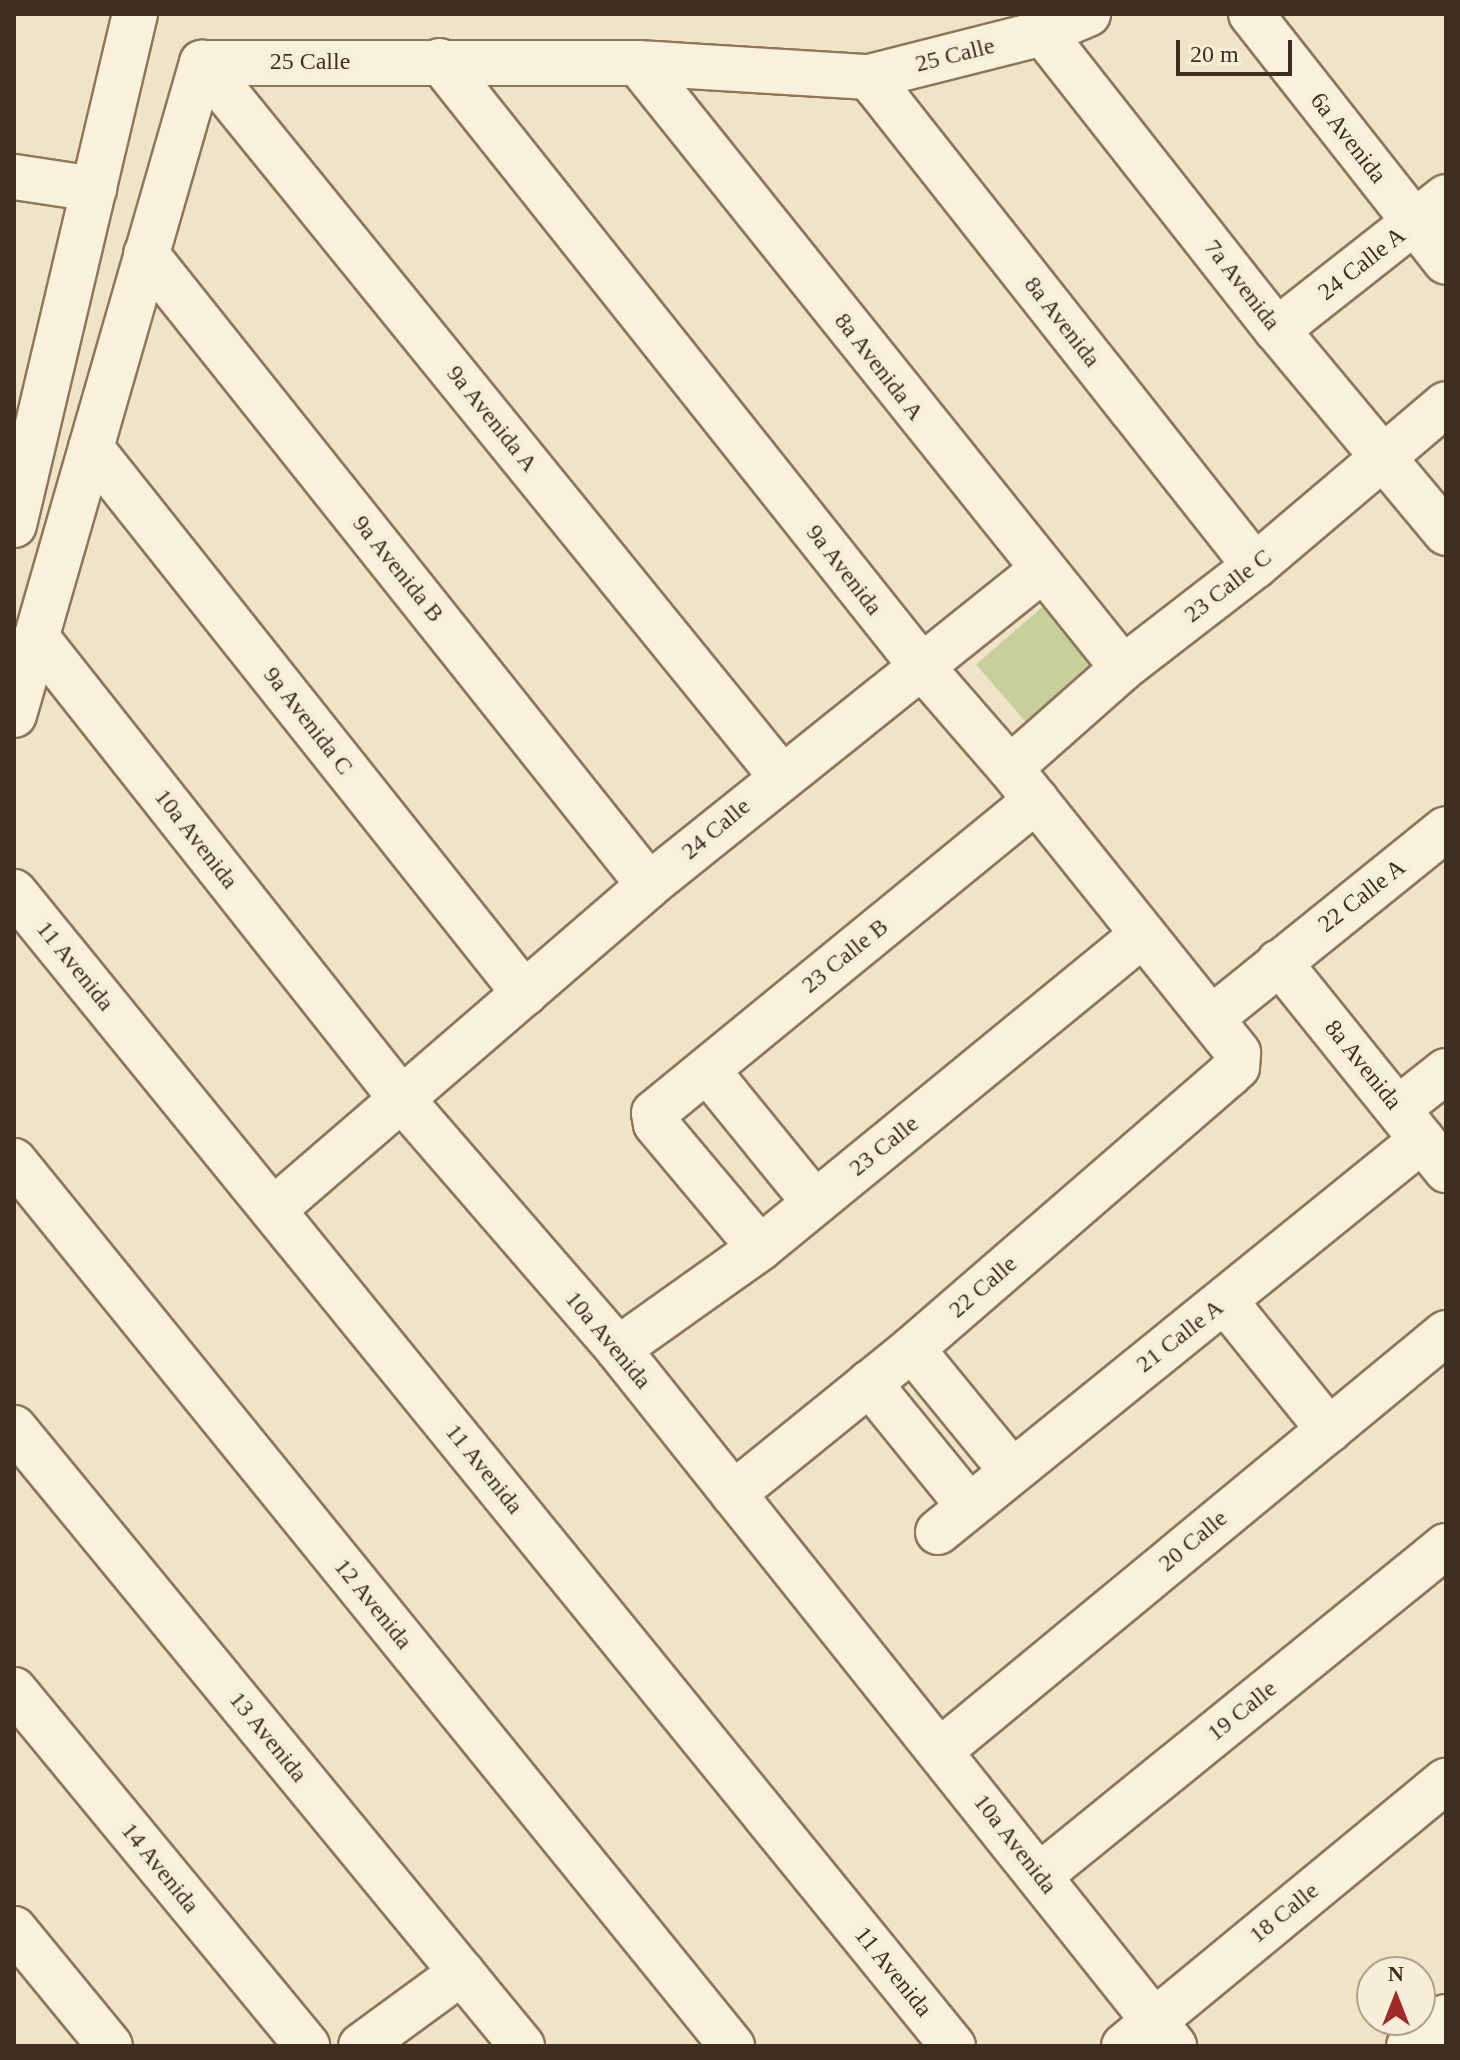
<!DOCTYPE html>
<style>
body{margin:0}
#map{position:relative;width:1460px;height:2060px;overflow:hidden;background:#f0e4c8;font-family:"Times New Roman",serif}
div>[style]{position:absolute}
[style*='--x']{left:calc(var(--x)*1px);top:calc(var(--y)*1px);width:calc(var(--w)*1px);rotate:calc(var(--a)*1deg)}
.green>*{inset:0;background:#c9cf9b;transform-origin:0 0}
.roads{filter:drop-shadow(2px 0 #8d765c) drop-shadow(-2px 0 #8d765c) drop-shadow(0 2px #8d765c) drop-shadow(0 -2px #8d765c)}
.minor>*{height:44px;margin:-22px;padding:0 22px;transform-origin:22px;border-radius:22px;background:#faf1dc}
span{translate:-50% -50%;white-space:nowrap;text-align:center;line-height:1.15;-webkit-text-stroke:8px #f7eed8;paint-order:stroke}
.street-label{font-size:24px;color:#3d2e20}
.frame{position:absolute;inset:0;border:16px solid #3d2e20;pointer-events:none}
.north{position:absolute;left:1356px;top:1956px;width:80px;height:80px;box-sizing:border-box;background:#f7eed8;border:2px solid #ada18e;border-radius:50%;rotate:0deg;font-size:22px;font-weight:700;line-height:32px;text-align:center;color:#3d2e20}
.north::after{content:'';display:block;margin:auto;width:28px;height:36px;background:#9e2a2b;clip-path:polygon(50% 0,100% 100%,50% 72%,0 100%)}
.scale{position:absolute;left:1176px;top:40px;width:116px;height:36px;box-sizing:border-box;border:4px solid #3d2e20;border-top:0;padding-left:10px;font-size:24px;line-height:28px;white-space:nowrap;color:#3d2e20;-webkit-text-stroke:6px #f7eed8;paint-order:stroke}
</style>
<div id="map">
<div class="green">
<i style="left:1056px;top:595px;width:82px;height:106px;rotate:49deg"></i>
</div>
<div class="roads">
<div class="minor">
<i style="--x:1251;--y:14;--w:315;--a:51.8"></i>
<i style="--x:1043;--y:33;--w:378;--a:51.8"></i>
<i style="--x:1277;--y:330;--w:264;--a:50.2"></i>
<i style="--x:440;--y:61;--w:776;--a:51.49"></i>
<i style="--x:923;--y:668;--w:133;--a:49"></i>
<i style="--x:1010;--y:768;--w:365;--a:51.3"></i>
<i style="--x:1238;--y:1053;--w:14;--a:94"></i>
<i style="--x:1237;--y:1067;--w:12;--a:138"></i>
<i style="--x:1228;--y:1075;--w:418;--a:139.1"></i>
<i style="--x:912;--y:1349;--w:230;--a:141"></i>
<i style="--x:202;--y:63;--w:918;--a:50.92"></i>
<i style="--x:202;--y:63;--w:436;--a:0"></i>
<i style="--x:638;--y:63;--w:231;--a:3.5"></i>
<i style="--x:869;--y:77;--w:179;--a:-14.2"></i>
<i style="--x:1043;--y:33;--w:49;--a:-22.9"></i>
<i style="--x:638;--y:63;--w:775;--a:51.28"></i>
<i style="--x:869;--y:77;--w:623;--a:51.71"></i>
<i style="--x:14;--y:177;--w:81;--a:8.5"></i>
<i style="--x:146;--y:254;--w:807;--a:51.44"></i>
<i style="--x:1277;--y:330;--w:215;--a:-38.2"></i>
<i style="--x:91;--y:448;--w:697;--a:51.52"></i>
<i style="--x:14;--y:525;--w:525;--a:-76.68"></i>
<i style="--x:37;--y:638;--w:585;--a:51.66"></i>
<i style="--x:400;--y:1097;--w:333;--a:49.1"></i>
<i style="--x:618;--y:1349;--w:892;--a:51.42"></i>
<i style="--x:14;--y:715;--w:679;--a:-73.92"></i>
<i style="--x:1010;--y:768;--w:151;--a:-41.5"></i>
<i style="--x:1123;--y:668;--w:167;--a:-37.7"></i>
<i style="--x:1255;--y:566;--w:250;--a:-40.3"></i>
<i style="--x:14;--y:892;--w:1488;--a:50.87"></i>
<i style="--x:1279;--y:962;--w:267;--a:51.2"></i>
<i style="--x:1213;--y:1017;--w:299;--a:-38.9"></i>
<i style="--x:707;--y:1070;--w:171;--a:50.9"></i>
<i style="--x:1399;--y:1108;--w:60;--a:-38.2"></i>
<i style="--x:14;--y:1161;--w:1140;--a:50.95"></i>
<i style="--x:273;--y:1210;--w:497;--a:-40.8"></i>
<i style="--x:649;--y:885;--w:502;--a:-38.7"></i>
<i style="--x:760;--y:1248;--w:162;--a:-130"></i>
<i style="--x:656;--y:1124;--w:11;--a:-100"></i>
<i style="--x:654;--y:1113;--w:494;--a:-39.3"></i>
<i style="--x:1225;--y:1301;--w:166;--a:51.1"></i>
<i style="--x:618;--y:1349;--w:174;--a:-35.4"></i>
<i style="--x:760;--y:1248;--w:495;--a:-39.3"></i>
<i style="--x:912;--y:1349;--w:156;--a:50.7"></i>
<i style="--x:869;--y:1383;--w:159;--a:50.9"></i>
<i style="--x:14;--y:1428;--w:800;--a:50.58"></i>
<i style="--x:938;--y:1532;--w:623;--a:-39"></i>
<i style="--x:14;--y:1690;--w:461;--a:50.5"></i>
<i style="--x:941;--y:1750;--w:655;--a:-39.55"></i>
<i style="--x:1039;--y:1876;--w:524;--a:-39.04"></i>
<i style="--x:14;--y:1929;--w:151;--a:50.6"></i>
<i style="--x:361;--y:2046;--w:125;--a:-36.2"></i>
<i style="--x:1124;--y:2046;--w:417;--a:-39.5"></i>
<i style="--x:1409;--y:2046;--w:47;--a:-38.1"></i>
</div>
</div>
<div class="street-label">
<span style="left:955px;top:55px;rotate:-14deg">25 Calle</span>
<span style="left:310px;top:62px">25 Calle</span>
<span style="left:1348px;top:138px;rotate:52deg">6a Avenida</span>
<span style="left:1362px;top:264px;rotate:-38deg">24 Calle A</span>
<span style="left:1242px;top:285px;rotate:52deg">7a Avenida</span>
<span style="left:1062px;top:322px;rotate:52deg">8a Avenida</span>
<span style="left:879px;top:367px;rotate:52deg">8a Avenida A</span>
<span style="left:492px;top:419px;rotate:51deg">9a Avenida A</span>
<span style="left:398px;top:569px;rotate:51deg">9a Avenida B</span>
<span style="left:844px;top:570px;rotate:52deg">9a Avenida</span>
<span style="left:1228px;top:586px;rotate:-38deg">23 Calle C</span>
<span style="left:308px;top:721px;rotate:52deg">9a Avenida C</span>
<span style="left:716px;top:829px;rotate:-40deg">24 Calle</span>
<span style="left:196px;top:839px;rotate:52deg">10a Avenida</span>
<span style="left:1362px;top:896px;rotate:-38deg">22 Calle A</span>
<span style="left:845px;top:956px;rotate:-39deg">23 Calle B</span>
<span style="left:75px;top:966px;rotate:51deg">11 Avenida</span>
<span style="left:1363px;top:1065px;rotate:51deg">8a Avenida</span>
<span style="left:884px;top:1146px;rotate:-39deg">23 Calle</span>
<span style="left:983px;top:1287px;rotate:-41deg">22 Calle</span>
<span style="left:1180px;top:1336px;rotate:-38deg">21 Calle A</span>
<span style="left:608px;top:1340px;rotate:50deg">10a Avenida</span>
<span style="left:484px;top:1469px;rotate:51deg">11 Avenida</span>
<span style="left:1193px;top:1541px;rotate:-40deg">20 Calle</span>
<span style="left:373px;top:1604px;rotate:51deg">12 Avenida</span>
<span style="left:1242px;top:1711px;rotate:-39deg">19 Calle</span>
<span style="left:268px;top:1737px;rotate:51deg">13 Avenida</span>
<span style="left:1015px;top:1844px;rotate:52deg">10a Avenida</span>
<span style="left:160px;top:1868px;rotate:51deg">14 Avenida</span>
<span style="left:1284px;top:1913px;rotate:-39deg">18 Calle</span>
<span style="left:893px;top:1972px;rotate:51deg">11 Avenida</span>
</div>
<div class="frame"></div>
<div class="north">N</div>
<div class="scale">20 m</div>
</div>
